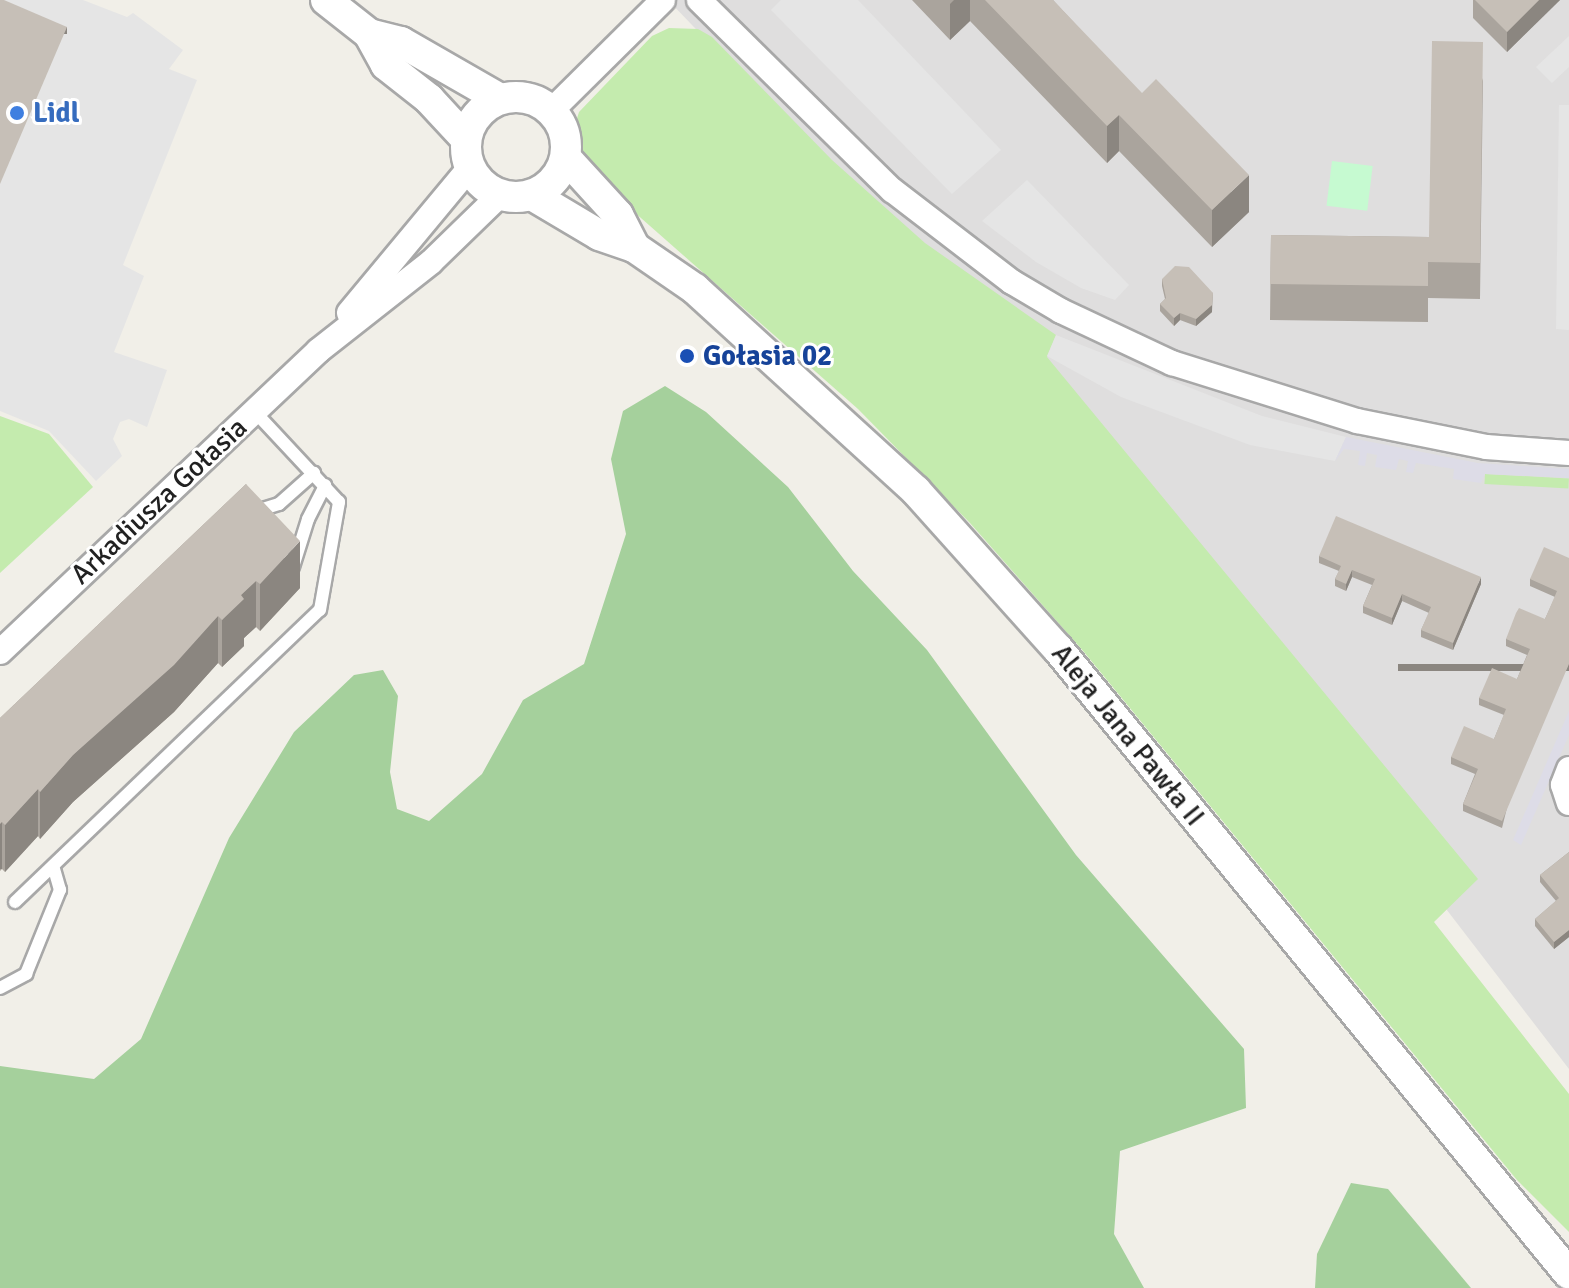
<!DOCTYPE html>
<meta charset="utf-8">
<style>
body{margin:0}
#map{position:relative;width:1569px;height:1288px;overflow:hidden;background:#f1efe8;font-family:Signika,sans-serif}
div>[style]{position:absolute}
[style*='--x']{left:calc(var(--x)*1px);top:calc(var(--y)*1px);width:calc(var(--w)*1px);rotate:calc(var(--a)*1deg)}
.residential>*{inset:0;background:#dfdede}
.grass>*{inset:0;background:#c4ebae;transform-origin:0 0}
.forest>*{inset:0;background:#a5d09c}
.park>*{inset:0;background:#c6fad1;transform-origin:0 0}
.parking>*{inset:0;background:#e5e5e5}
.plaza>*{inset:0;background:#dddce7}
.roads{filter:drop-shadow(2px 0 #a8a8a8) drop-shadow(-2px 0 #a8a8a8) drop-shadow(0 2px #a8a8a8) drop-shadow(0 -2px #a8a8a8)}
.service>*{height:12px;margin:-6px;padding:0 6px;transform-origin:6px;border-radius:6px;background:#fff}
.minor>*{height:24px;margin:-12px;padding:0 12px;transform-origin:12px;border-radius:12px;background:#fff}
.tertiary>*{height:30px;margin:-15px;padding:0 15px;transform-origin:15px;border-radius:15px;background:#fff}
.tertiary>.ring{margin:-15px;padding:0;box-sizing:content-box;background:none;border:30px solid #fff;border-radius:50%}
.wall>*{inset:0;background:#aaa49d}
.shaded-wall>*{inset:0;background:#8b8680;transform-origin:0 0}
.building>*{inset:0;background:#c6bfb7}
.dots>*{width:22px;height:22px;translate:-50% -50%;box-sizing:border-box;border:4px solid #fff;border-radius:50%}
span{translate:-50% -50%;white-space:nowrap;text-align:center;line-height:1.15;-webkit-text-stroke:6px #fff;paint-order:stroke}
.shop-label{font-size:28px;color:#366cbe;font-weight:700}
.left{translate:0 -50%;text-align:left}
.transit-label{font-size:28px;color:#164399;font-weight:700}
.street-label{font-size:28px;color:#212121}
</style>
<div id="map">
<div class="residential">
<i style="clip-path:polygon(668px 0,1569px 0,1569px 1069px,1069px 418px)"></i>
</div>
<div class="grass">
<i style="clip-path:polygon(669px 28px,698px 29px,712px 37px,832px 160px,925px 243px,1056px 335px,1047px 357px,1478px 879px,1434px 922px,1569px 1094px,1569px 1232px,1517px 1180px,1084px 652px,970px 523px,858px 409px,583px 167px,573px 131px,579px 112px,652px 36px)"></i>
<i style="clip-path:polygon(0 416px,49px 434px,93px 487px,0 573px)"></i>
<i style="left:1485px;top:474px;width:84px;height:10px;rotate:3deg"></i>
</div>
<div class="forest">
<i style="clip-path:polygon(665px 386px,706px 412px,788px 487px,853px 571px,927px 650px,1076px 855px,1244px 1049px,1246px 1108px,1120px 1151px,1114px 1234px,1144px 1288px,0 1288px,0 1066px,94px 1079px,141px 1039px,229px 838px,294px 732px,354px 675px,383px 670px,398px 696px,390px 772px,397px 809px,429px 821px,482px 774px,523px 700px,584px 664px,626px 534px,611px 459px,623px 411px)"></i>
<i style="clip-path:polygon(1351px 1183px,1388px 1189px,1471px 1288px,1315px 1288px,1317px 1254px)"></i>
</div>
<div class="park">
<i style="left:1332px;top:161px;width:41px;height:45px;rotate:7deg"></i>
</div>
<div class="parking">
<i style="clip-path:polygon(0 0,83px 0,127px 17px,133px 13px,183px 50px,169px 69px,197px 80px,123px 265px,144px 276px,114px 352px,167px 370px,147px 427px,129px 419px,120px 422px,113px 439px,122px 456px,96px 481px,49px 431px,0 411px)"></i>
<i style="clip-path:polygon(781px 0,858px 0,1001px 150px,952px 194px,771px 10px)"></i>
<i style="clip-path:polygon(1569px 36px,1569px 67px,1552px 83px,1536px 67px)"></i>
<i style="clip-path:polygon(1559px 105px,1569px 105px,1569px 330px,1556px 329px)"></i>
<i style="clip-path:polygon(1027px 180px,1129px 285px,1115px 300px,1081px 288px,1036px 262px,982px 221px)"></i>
<i style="clip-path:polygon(1056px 335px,1262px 416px,1346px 437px,1335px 461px,1250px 445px,1121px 397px,1047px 356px)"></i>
</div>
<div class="plaza">
<i style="clip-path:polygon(1346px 437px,1478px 463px,1569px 469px,1569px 478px,1485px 474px,1481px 483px,1453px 479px,1454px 469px,1416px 463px,1413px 473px,1406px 472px,1408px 461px,1399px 459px,1396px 470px,1375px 467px,1377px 455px,1367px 453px,1365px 466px,1358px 465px,1360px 451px,1344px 449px,1335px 461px)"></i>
<i style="clip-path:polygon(1569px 711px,1569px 735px,1521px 845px,1513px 840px)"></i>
</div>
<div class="roads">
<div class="service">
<i style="--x:253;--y:512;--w:27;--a:-17"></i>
<i style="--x:279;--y:504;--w:47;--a:-41.5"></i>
<i style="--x:293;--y:567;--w:50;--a:-72.6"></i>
<i style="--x:308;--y:519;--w:38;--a:-63"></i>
<i style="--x:15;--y:902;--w:422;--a:-43.8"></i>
<i style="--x:320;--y:610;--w:110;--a:-80"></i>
<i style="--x:339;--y:502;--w:125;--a:-133"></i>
<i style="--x:0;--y:988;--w:30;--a:-28"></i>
<i style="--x:26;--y:974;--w:91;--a:-68"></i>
<i style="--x:60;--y:890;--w:25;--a:-106"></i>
</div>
<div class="minor">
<i style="--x:699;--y:0;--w:271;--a:44.6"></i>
<i style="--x:892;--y:190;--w:151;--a:37.5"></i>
<i style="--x:1012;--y:282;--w:57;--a:30.6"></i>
<i style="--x:1061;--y:311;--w:123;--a:25.1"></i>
<i style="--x:1172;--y:363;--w:194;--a:17.4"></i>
<i style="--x:1357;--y:421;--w:132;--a:11.4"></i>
<i style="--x:1486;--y:447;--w:83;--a:4.1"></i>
<i style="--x:552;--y:110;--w:156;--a:-44.7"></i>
<i style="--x:349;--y:313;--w:190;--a:-50.3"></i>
<i style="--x:0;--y:652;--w:438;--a:-43.4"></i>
<i style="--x:318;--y:351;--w:144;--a:-38.2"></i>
<i style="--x:431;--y:262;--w:96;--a:-44.2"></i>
<i style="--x:1569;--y:769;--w:17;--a:111"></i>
<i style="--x:1563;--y:785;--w:19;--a:72"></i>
</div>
<div class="tertiary">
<i style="--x:326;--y:0;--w:55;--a:38.3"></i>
<i style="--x:369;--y:34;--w:35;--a:61"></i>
<i style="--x:386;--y:65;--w:55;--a:38.3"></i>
<i style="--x:429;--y:99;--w:54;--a:47.2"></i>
<i style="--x:369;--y:34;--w:33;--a:14"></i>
<i style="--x:401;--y:42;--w:114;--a:29.9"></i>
<i class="ring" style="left:466px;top:97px;width:70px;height:70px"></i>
<i style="--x:566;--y:158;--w:77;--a:47.6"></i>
<i style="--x:618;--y:215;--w:36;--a:63"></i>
<i style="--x:532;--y:195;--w:78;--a:30.8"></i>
<i style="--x:599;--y:235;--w:37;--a:19"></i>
<i style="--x:634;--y:247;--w:74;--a:34.5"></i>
<i style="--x:695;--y:289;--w:299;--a:42.4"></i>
<i style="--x:916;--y:491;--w:212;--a:48.1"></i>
<i style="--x:1058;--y:649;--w:807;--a:50.73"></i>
</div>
</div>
<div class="wall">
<i style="clip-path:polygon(912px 0,1053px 0,1249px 212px,1212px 247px,1119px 151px,1107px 163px,970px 21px,950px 40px)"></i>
<i style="clip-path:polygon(1473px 0,1560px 0,1507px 52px,1473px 18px)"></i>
<i style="clip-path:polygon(1483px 78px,1480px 299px,1428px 298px,1428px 322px,1270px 320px,1271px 235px,1429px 237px)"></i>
<i style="clip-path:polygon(1162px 279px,1213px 293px,1212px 312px,1196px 326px,1180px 320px,1174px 326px,1160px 311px,1160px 304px,1165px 299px,1162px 286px)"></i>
<i style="clip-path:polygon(246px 484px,300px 588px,260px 631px,256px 627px,244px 638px,244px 646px,222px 667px,218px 663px,174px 712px,73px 802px,40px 839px,38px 836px,5px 872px,2px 869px,0 871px,0 718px)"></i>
<i style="clip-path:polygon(1319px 556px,1481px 584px,1453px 650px,1421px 637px,1421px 630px,1429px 613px,1402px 601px,1392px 625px,1363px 613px,1363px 606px,1372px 585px,1352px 577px,1346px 591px,1335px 586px,1335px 579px,1339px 571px,1319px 563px)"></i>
<i style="clip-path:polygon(1569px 558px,1502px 828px,1463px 811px,1463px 804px,1475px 774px,1451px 764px,1451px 757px,1494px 739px,1504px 715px,1479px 705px,1479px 698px,1517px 679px,1527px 655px,1506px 646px,1506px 639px,1545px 619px,1555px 597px,1530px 586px,1530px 579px)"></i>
<i style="clip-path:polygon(1569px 852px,1569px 937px,1554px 949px,1535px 926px,1535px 919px,1556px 901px,1540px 882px,1540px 875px)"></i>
</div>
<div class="shaded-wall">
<i style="clip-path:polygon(954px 0,970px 0,970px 21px,950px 40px,950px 4px)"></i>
<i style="clip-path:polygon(1539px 0,1560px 0,1507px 52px,1507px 32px)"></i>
<i style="left:67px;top:27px;width:7px;height:171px;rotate:90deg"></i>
<i style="clip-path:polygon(1119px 115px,1119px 151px,1107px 163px,1107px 126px)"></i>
<i style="clip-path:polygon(1249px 175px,1249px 212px,1212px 247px,1212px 210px)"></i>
<i style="clip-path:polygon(1212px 305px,1212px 312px,1196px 326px,1196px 319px)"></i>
<i style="clip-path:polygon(1180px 313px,1180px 320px,1174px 326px,1174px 318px)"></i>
<i style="clip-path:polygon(300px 541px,300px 588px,260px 631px,260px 584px)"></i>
<i style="clip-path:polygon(1352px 570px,1352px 577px,1346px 591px,1346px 584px)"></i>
<i style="clip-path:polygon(1481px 577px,1481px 584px,1453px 650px,1453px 643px)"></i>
<i style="clip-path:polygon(256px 581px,256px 627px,244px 638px,244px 646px,222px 667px,222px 620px,241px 595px)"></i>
<i style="clip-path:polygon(1402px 594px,1402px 601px,1392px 625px,1392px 618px)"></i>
<i style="clip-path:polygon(218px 616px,218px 663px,174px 712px,73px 802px,40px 839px,40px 792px,73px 755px)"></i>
<i style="left:1569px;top:664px;width:7px;height:171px;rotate:90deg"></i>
<i style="clip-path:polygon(38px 789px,38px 836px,5px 872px,5px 825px)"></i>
<i style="left:2px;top:822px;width:47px;height:3px;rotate:90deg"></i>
<i style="clip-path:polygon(1569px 930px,1569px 937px,1554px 949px,1554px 942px)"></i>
</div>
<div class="building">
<i style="clip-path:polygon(0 0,4px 0,67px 27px,0 184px)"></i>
<i style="clip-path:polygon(985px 0,1053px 0,1142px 93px,1156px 79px,1249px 175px,1212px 210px,1119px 115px,1107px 126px)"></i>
<i style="clip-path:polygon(1475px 0,1539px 0,1507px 32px)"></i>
<i style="clip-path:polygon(1432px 41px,1483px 42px,1480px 263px,1428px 262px,1428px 286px,1270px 284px,1271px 235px,1429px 237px)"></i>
<i style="clip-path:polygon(1175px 266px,1189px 267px,1213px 293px,1212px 305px,1196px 319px,1180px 313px,1174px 318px,1160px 304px,1166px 298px,1162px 279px)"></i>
<i style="clip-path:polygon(246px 484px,300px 541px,260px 584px,256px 581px,241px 595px,244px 599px,222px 620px,218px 616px,174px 665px,73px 755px,40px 792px,38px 789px,5px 825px,2px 822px,0 824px,0 718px)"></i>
<i style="clip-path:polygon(1336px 516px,1481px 577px,1453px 643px,1421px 630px,1431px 607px,1402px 594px,1392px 618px,1363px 606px,1375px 579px,1352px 570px,1346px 584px,1335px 579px,1341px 566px,1319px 556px)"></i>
<i style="clip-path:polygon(1544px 547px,1569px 558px,1569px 664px,1502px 821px,1463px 804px,1478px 769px,1451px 757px,1464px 726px,1494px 739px,1506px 709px,1479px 698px,1492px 668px,1517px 679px,1530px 649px,1506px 639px,1516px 613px,1519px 608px,1545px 619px,1557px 591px,1530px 579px)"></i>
<i style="clip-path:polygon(1569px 852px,1569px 930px,1554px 942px,1535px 919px,1559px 898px,1540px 875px)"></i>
</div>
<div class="dots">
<i style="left:17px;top:113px;background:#3f7fe0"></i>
<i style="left:687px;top:356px;background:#1a4fb4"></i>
</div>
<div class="shop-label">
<span class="left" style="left:33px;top:113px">Lidl</span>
</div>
<div class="transit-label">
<span class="left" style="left:703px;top:356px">Gołasia 02</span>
</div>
<div class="street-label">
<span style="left:159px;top:501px;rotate:-43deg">Arkadiusza Gołasia</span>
<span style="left:1128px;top:735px;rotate:51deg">Aleja Jana Pawła II</span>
</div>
</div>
